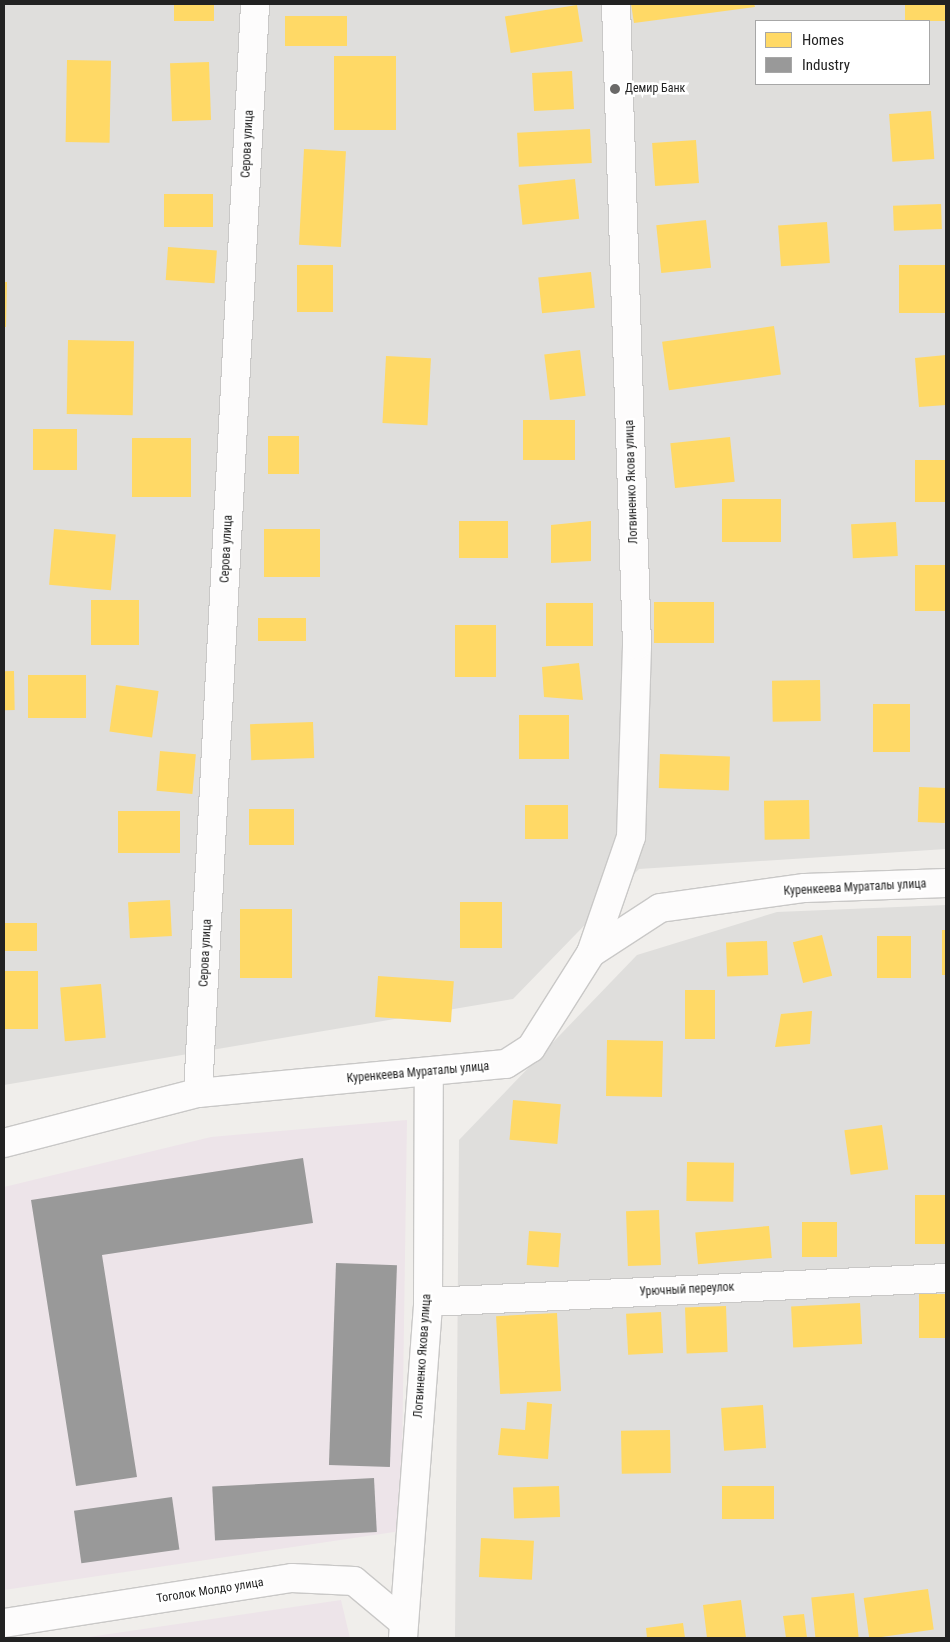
<!DOCTYPE html>
<meta charset="utf-8">
<style>
body{margin:0}
#map{position:relative;width:950px;height:1642px;overflow:hidden;background:#f0eeeb;font-family:"Roboto Condensed",sans-serif}
div>[style]{position:absolute}
[style*='--x']{left:calc(var(--x)*1px);top:calc(var(--y)*1px);width:calc(var(--w)*1px);rotate:calc(var(--a)*1deg)}
.residential>*{inset:0;background:#dfdedc}
.industrial>*{inset:0;background:#ede4e9}
.homes>*{inset:0;background:#ffd966;transform-origin:0 0}
.industry>*{inset:0;background:#999;transform-origin:0 0}
.roads{filter:drop-shadow(1px 0 #c9c8c7) drop-shadow(-1px 0 #c9c8c7) drop-shadow(0 1px #c9c8c7) drop-shadow(0 -1px #c9c8c7)}
.minor>*{height:28px;margin:-14px;padding:0 14px;transform-origin:14px;border-radius:14px;background:#fdfcfc}
.dots>*{width:14px;height:14px;translate:-50% -50%;box-sizing:border-box;border:2px solid #fff;border-radius:50%}
span{translate:-50% -50%;white-space:nowrap;text-align:center;line-height:1.15;-webkit-text-stroke:5px #fff;paint-order:stroke}
.poi-label{font-size:12px;color:#222}
.left{translate:0 -50%;text-align:left}
.street-label{font-size:12px;color:#222}
.frame{position:absolute;inset:0;border:5px solid #222;pointer-events:none}
.legend{position:absolute;left:755px;top:20px;width:175px;height:65px;box-sizing:border-box;background:#fff;border:1px solid #a7a7a7;margin:0;padding:6px 9px;list-style:none;font-size:15px;color:#222}
.legend li{display:flex;align-items:center;gap:10px;height:25px}
.legend b{width:25px;border:1px solid #a7a7a7}
</style>
<div id="map">
<div class="residential">
<i style="clip-path:polygon(evenodd,4px 4px,946px 4px,946px 849px,639px 869px,513px 999px,4px 1085px,4px 4px,756px 21px,929px 21px,929px 84px,756px 84px,756px 21px)"></i>
<i style="clip-path:polygon(946px 905px,946px 1638px,455px 1638px,459px 1140px,637px 955px,777px 912px)"></i>
</div>
<div class="industrial">
<i style="clip-path:polygon(407px 1120px,401px 1531px,4px 1590px,4px 1187px,211px 1137px)"></i>
<i style="clip-path:polygon(341px 1600px,350px 1638px,82px 1638px)"></i>
</div>
<div class="homes">
<i style="left:174px;top:4px;width:40px;height:17px"></i>
<i style="clip-path:polygon(631px 4px,754px 4px,755px 7px,634px 23px)"></i>
<i style="left:905px;top:4px;width:41px;height:17px"></i>
<i style="left:577px;top:5px;width:37px;height:73px;rotate:81deg"></i>
<i style="left:285px;top:16px;width:62px;height:30px"></i>
<i style="left:334px;top:56px;width:62px;height:74px"></i>
<i style="left:67px;top:60px;width:44px;height:82px;rotate:1deg"></i>
<i style="left:209px;top:62px;width:58px;height:39px;rotate:88deg"></i>
<i style="left:572px;top:71px;width:38px;height:40px;rotate:87deg"></i>
<i style="left:931px;top:111px;width:48px;height:42px;rotate:86deg"></i>
<i style="left:590px;top:129px;width:34px;height:73px;rotate:87deg"></i>
<i style="left:696px;top:140px;width:43px;height:44px;rotate:86deg"></i>
<i style="left:304px;top:149px;width:42px;height:96px;rotate:3deg"></i>
<i style="left:575px;top:179px;width:40px;height:57px;rotate:84deg"></i>
<i style="left:164px;top:194px;width:49px;height:33px"></i>
<i style="left:941px;top:204px;width:25px;height:48px;rotate:88deg"></i>
<i style="left:706px;top:220px;width:48px;height:50px;rotate:84deg"></i>
<i style="left:827px;top:222px;width:41px;height:49px;rotate:86deg"></i>
<i style="left:168px;top:247px;width:49px;height:33px;rotate:4deg"></i>
<i style="left:297px;top:265px;width:36px;height:47px"></i>
<i style="left:946px;top:265px;width:48px;height:47px;rotate:90deg"></i>
<i style="left:591px;top:272px;width:36px;height:53px;rotate:84deg"></i>
<i style="clip-path:polygon(4px 282px,7px 282px,6px 327px,4px 327px)"></i>
<i style="left:774px;top:326px;width:49px;height:113px;rotate:82deg"></i>
<i style="left:68px;top:340px;width:66px;height:74px;rotate:1deg"></i>
<i style="left:580px;top:350px;width:46px;height:36px;rotate:83deg"></i>
<i style="clip-path:polygon(946px 355px,946px 405px,919px 407px,915px 358px)"></i>
<i style="left:386px;top:356px;width:45px;height:67px;rotate:3deg"></i>
<i style="left:523px;top:420px;width:52px;height:40px"></i>
<i style="left:33px;top:429px;width:44px;height:41px"></i>
<i style="left:268px;top:436px;width:31px;height:38px"></i>
<i style="left:730px;top:437px;width:45px;height:60px;rotate:84deg"></i>
<i style="left:132px;top:438px;width:59px;height:59px"></i>
<i style="left:946px;top:460px;width:42px;height:31px;rotate:90deg"></i>
<i style="left:722px;top:499px;width:59px;height:43px"></i>
<i style="left:508px;top:521px;width:37px;height:49px;rotate:90deg"></i>
<i style="clip-path:polygon(591px 521px,591px 561px,551px 563px,551px 525px)"></i>
<i style="left:896px;top:522px;width:34px;height:45px;rotate:87deg"></i>
<i style="left:54px;top:529px;width:62px;height:56px;rotate:5deg"></i>
<i style="left:264px;top:529px;width:56px;height:48px"></i>
<i style="left:946px;top:565px;width:46px;height:31px;rotate:90deg"></i>
<i style="left:91px;top:600px;width:48px;height:45px"></i>
<i style="left:714px;top:602px;width:41px;height:60px;rotate:90deg"></i>
<i style="left:546px;top:603px;width:47px;height:43px"></i>
<i style="left:306px;top:618px;width:23px;height:48px;rotate:90deg"></i>
<i style="left:455px;top:625px;width:41px;height:52px"></i>
<i style="clip-path:polygon(579px 663px,583px 700px,544px 697px,542px 667px)"></i>
<i style="left:14px;top:671px;width:39px;height:10px;rotate:89deg"></i>
<i style="left:28px;top:675px;width:58px;height:43px"></i>
<i style="left:820px;top:680px;width:41px;height:48px;rotate:89deg"></i>
<i style="left:116px;top:685px;width:43px;height:47px;rotate:8deg"></i>
<i style="left:873px;top:704px;width:37px;height:48px"></i>
<i style="left:519px;top:715px;width:50px;height:44px"></i>
<i style="left:313px;top:722px;width:36px;height:63px;rotate:88deg"></i>
<i style="left:160px;top:751px;width:36px;height:40px;rotate:5deg"></i>
<i style="left:660px;top:754px;width:70px;height:34px;rotate:2deg"></i>
<i style="left:919px;top:787px;width:27px;height:35px;rotate:2deg"></i>
<i style="left:809px;top:800px;width:39px;height:45px;rotate:89deg"></i>
<i style="left:525px;top:805px;width:43px;height:34px"></i>
<i style="left:249px;top:809px;width:45px;height:36px"></i>
<i style="left:180px;top:811px;width:42px;height:62px;rotate:90deg"></i>
<i style="left:170px;top:900px;width:36px;height:42px;rotate:87deg"></i>
<i style="left:460px;top:902px;width:42px;height:46px"></i>
<i style="left:240px;top:909px;width:52px;height:69px"></i>
<i style="left:4px;top:923px;width:33px;height:28px"></i>
<i style="left:942px;top:930px;width:4px;height:45px"></i>
<i style="left:822px;top:935px;width:42px;height:30px;rotate:76deg"></i>
<i style="left:877px;top:936px;width:34px;height:42px"></i>
<i style="left:767px;top:941px;width:34px;height:41px;rotate:88deg"></i>
<i style="left:4px;top:971px;width:34px;height:58px"></i>
<i style="left:378px;top:976px;width:76px;height:41px;rotate:4deg"></i>
<i style="left:101px;top:984px;width:54px;height:41px;rotate:85deg"></i>
<i style="left:685px;top:990px;width:30px;height:49px"></i>
<i style="clip-path:polygon(812px 1011px,810px 1044px,775px 1047px,781px 1014px)"></i>
<i style="left:607px;top:1040px;width:56px;height:56px;rotate:1deg"></i>
<i style="left:513px;top:1100px;width:48px;height:40px;rotate:5deg"></i>
<i style="left:882px;top:1125px;width:45px;height:38px;rotate:82deg"></i>
<i style="left:687px;top:1162px;width:47px;height:39px;rotate:1deg"></i>
<i style="left:946px;top:1195px;width:49px;height:31px;rotate:90deg"></i>
<i style="left:659px;top:1210px;width:55px;height:33px;rotate:88deg"></i>
<i style="left:837px;top:1222px;width:35px;height:35px;rotate:90deg"></i>
<i style="left:769px;top:1226px;width:32px;height:74px;rotate:85deg"></i>
<i style="left:529px;top:1231px;width:32px;height:34px;rotate:4deg"></i>
<i style="left:946px;top:1294px;width:44px;height:27px;rotate:90deg"></i>
<i style="left:860px;top:1303px;width:41px;height:69px;rotate:87deg"></i>
<i style="left:726px;top:1306px;width:46px;height:41px;rotate:88deg"></i>
<i style="left:661px;top:1312px;width:41px;height:35px;rotate:87deg"></i>
<i style="left:557px;top:1313px;width:78px;height:61px;rotate:87deg"></i>
<i style="clip-path:polygon(527px 1402px,552px 1404px,548px 1459px,498px 1455px,501px 1428px,525px 1430px)"></i>
<i style="left:763px;top:1405px;width:43px;height:42px;rotate:86deg"></i>
<i style="left:670px;top:1430px;width:43px;height:49px;rotate:89deg"></i>
<i style="left:559px;top:1486px;width:31px;height:46px;rotate:88deg"></i>
<i style="left:722px;top:1486px;width:52px;height:33px"></i>
<i style="left:481px;top:1538px;width:53px;height:39px;rotate:3deg"></i>
<i style="left:928px;top:1589px;width:41px;height:65px;rotate:82deg"></i>
<i style="left:854px;top:1593px;width:44px;height:43px;rotate:84deg"></i>
<i style="clip-path:polygon(741px 1600px,746px 1638px,707px 1638px,703px 1605px)"></i>
<i style="clip-path:polygon(804px 1614px,807px 1638px,786px 1638px,783px 1616px)"></i>
<i style="clip-path:polygon(683px 1623px,685px 1638px,647px 1638px,646px 1628px)"></i>
</div>
<div class="industry">
<i style="clip-path:polygon(303px 1158px,313px 1223px,102px 1255px,137px 1477px,76px 1486px,31px 1200px)"></i>
<i style="left:336px;top:1263px;width:61px;height:202px;rotate:2deg"></i>
<i style="left:374px;top:1478px;width:54px;height:162px;rotate:87deg"></i>
<i style="left:172px;top:1497px;width:53px;height:99px;rotate:82deg"></i>
</div>
<div class="roads">
<div class="minor">
<i style="--x:591;--y:953;--w:123;--a:-71"></i>
<i style="--x:631;--y:837;--w:192;--a:-88.2"></i>
<i style="--x:637;--y:645;--w:641;--a:-91.88"></i>
<i style="--x:198;--y:1093;--w:1090;--a:-87"></i>
<i style="--x:4;--y:1143;--w:200;--a:-14.5"></i>
<i style="--x:198;--y:1093;--w:309;--a:-5.4"></i>
<i style="--x:506;--y:1064;--w:30;--a:-33"></i>
<i style="--x:531;--y:1048;--w:112;--a:-57.7"></i>
<i style="--x:591;--y:953;--w:82;--a:-33.1"></i>
<i style="--x:660;--y:908;--w:146;--a:-7.9"></i>
<i style="--x:805;--y:888;--w:141;--a:-2"></i>
<i style="--x:428;--y:1302;--w:519;--a:-2.65"></i>
<i style="--x:4;--y:1623;--w:291;--a:-8.9"></i>
<i style="--x:292;--y:1578;--w:62;--a:2.8"></i>
<i style="--x:354;--y:1581;--w:64;--a:39.9"></i>
<i style="--x:403;--y:1638;--w:337;--a:-85.7"></i>
<i style="--x:428;--y:1302;--w:230;--a:-89.8"></i>
</div>
</div>
<div class="dots">
<i style="left:615px;top:89px;background:#6a6968"></i>
</div>
<div class="poi-label">
<span class="left" style="left:625px;top:89px">Демир Банк</span>
</div>
<div class="street-label">
<span style="left:248px;top:144px;rotate:-87deg">Серова улица</span>
<span style="left:632px;top:482px;rotate:-92deg">Логвиненко Якова улица</span>
<span style="left:227px;top:549px;rotate:-87deg">Серова улица</span>
<span style="left:855px;top:888px;rotate:-3deg">Куренкеева Мураталы улица</span>
<span style="left:206px;top:953px;rotate:-87deg">Серова улица</span>
<span style="left:418px;top:1073px;rotate:-5deg">Куренкеева Мураталы улица</span>
<span style="left:687px;top:1290px;rotate:-3deg">Урючный переулок</span>
<span style="left:423px;top:1356px;rotate:-86deg">Логвиненко Якова улица</span>
<span style="left:210px;top:1591px;rotate:-9deg">Тоголок Молдо улица</span>
</div>
<div class="frame"></div>
<ul class="legend">
<li><b style="height:14px;background:#ffd966"></b>Homes</li>
<li><b style="height:14px;background:#999"></b>Industry</li>
</ul>
</div>
